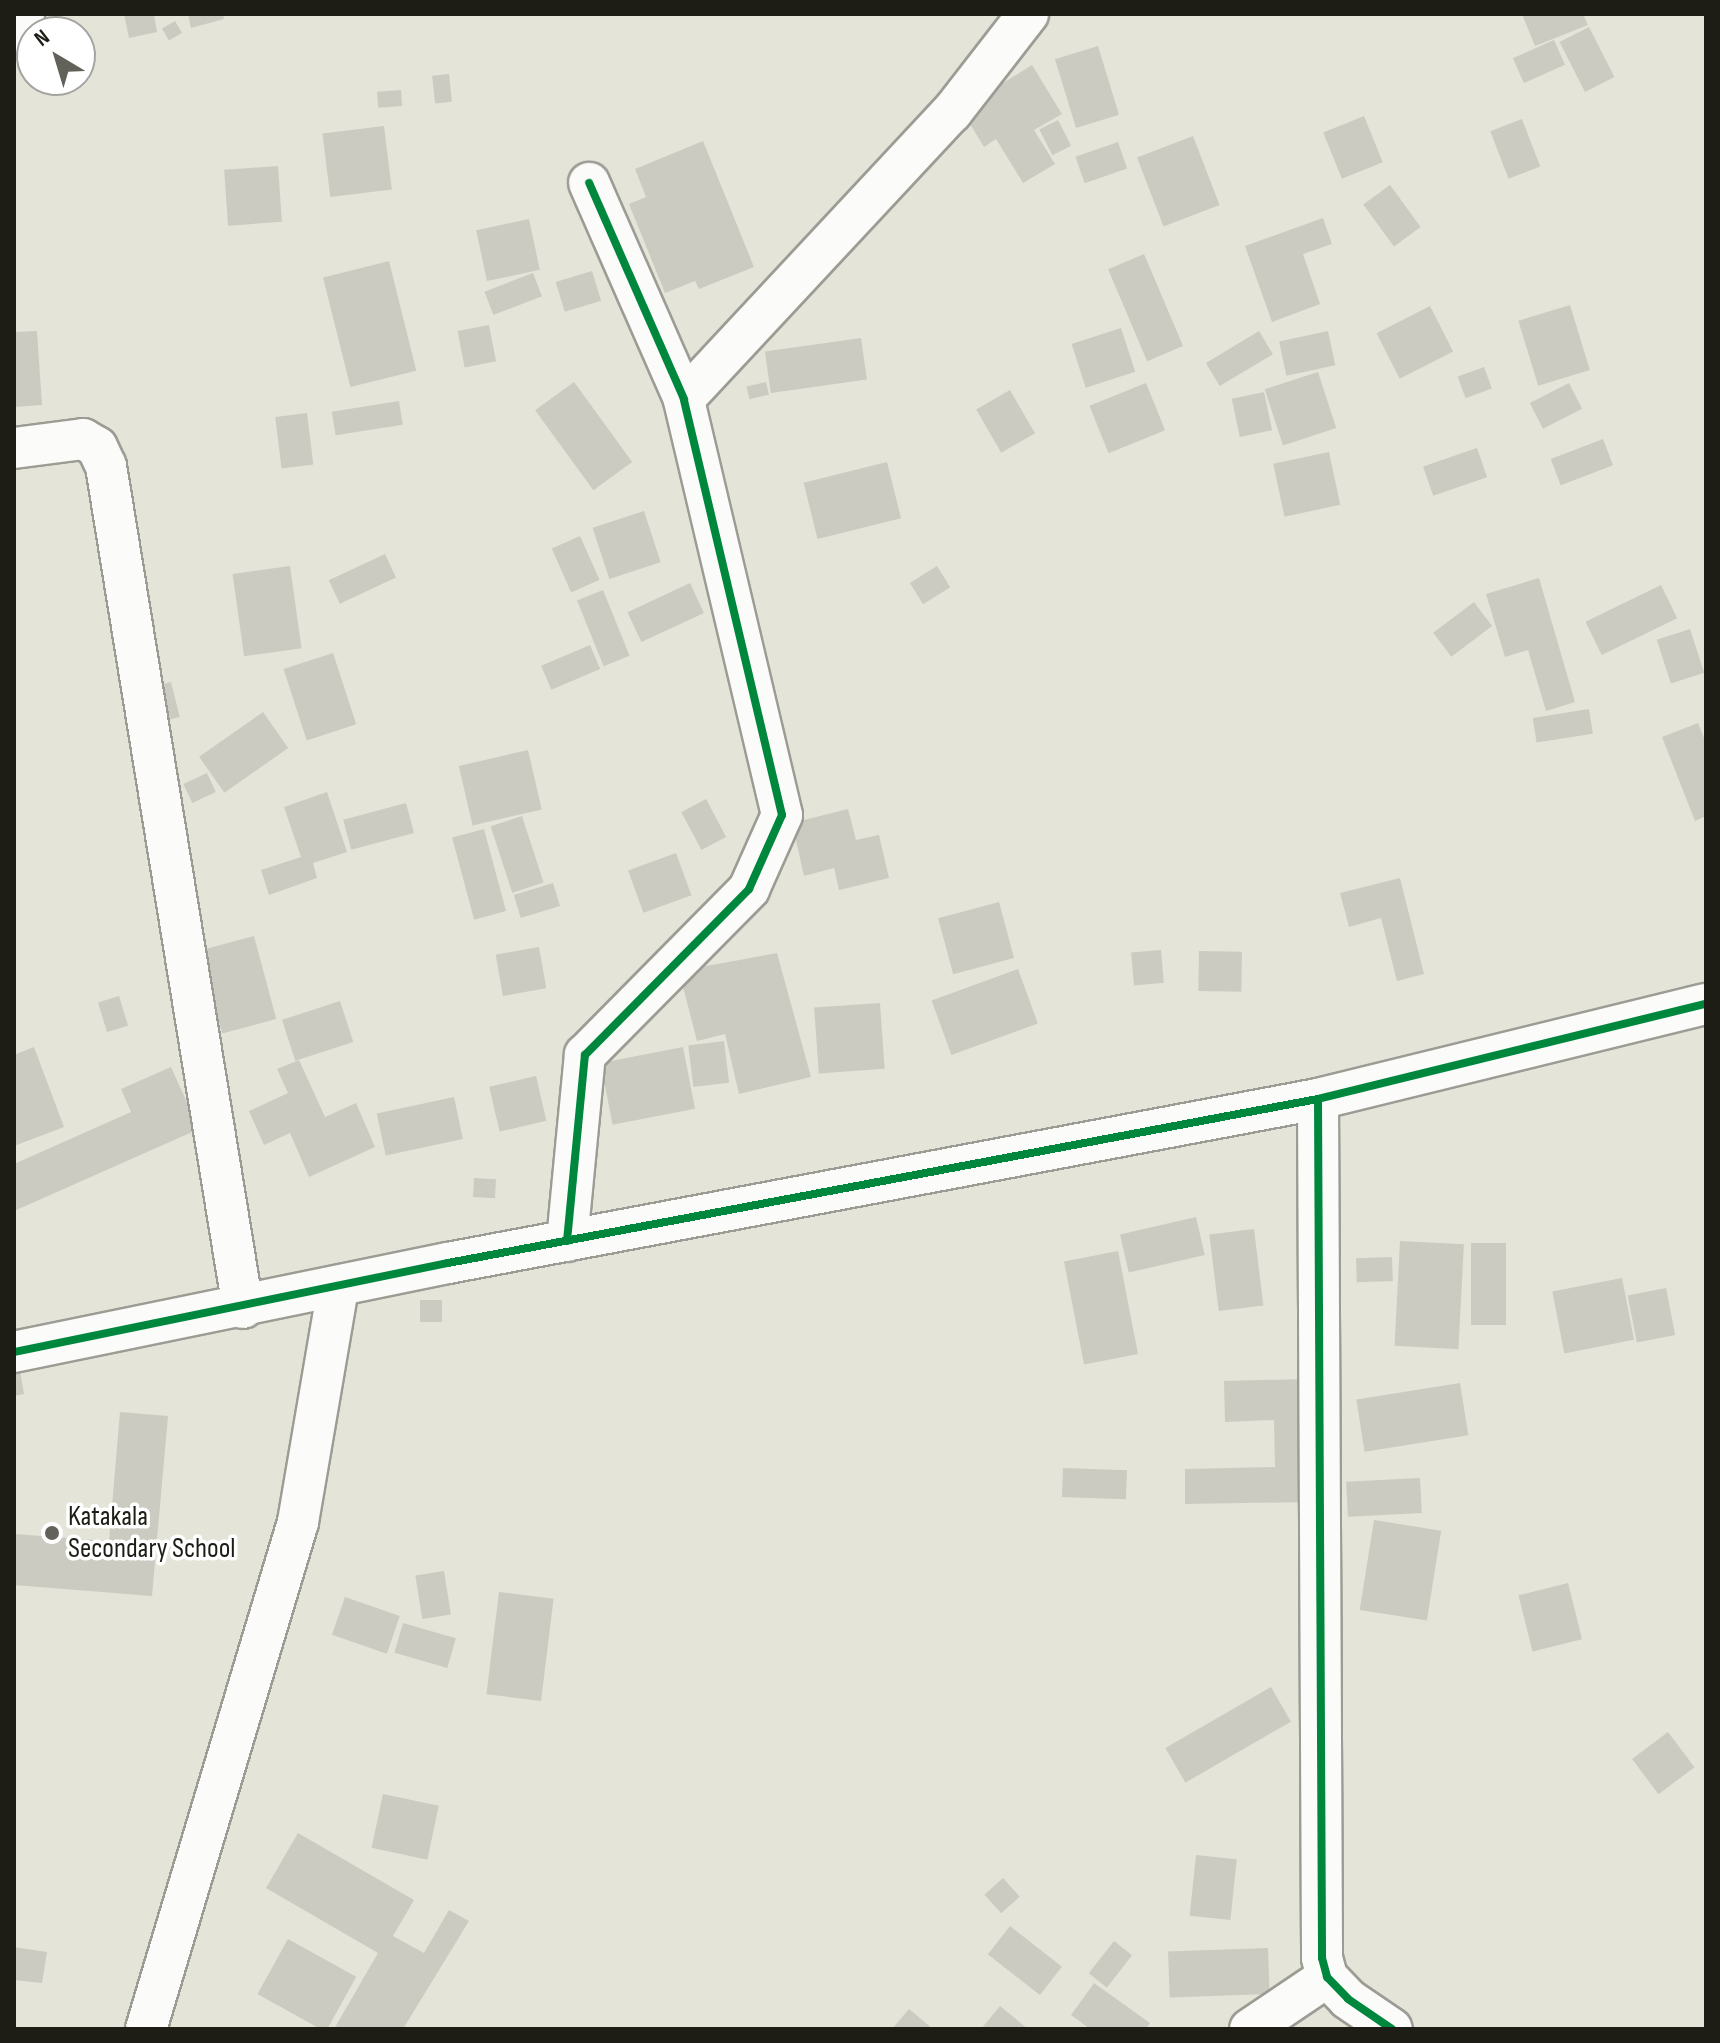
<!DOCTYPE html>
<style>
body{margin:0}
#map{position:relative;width:1720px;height:2043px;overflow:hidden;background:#e5e4d9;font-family:"Sofia Sans Condensed",sans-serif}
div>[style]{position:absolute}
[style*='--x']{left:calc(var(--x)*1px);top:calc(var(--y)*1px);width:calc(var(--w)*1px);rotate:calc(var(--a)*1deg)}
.building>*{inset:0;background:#cccbc2;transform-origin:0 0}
.roads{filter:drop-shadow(2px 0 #9d9c94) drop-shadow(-2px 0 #9d9c94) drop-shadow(0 2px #9d9c94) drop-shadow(0 -2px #9d9c94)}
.street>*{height:40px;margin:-20px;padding:0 20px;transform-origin:20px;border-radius:20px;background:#fbfbf9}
.cycleway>*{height:8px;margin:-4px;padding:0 4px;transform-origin:4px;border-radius:4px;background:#00873e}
.dots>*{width:22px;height:22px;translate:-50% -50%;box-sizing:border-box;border:4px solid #fff;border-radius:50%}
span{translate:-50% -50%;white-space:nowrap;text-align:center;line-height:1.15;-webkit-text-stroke:7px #fff;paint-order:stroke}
.poi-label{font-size:28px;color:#1d1c15}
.left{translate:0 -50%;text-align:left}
.frame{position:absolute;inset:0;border:16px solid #1d1c15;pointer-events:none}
.north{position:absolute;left:16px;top:16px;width:80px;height:80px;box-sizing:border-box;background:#fff;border:2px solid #a5a4a1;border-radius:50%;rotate:322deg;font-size:22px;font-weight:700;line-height:32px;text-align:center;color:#1d1c15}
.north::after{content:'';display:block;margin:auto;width:28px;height:36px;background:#63625a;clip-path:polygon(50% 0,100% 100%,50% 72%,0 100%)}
</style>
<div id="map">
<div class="building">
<i style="clip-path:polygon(124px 14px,154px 14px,157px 32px,129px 38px)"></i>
<i style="clip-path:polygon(188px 14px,223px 14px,224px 19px,191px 28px)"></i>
<i style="clip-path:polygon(1522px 14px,1583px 14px,1588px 25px,1535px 46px)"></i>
<i style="left:175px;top:21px;width:14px;height:15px;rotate:60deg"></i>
<i style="left:1589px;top:27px;width:56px;height:33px;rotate:63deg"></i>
<i style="left:1554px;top:40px;width:27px;height:45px;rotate:66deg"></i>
<i style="left:1098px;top:46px;width:72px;height:45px;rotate:73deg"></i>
<i style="clip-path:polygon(1032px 65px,1062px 114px,1034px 130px,1055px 164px,1023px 183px,996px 139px,984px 147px,961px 109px)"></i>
<i style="left:449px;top:74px;width:28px;height:17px;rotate:84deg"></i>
<i style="left:401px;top:90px;width:16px;height:24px;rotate:86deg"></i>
<i style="left:1364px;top:116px;width:50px;height:44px;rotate:68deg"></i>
<i style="left:1522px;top:119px;width:51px;height:34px;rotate:69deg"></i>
<i style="left:1058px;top:120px;width:29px;height:21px;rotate:63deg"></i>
<i style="left:384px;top:126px;width:64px;height:62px;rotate:83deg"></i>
<i style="left:1193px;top:136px;width:74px;height:60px;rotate:69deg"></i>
<i style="clip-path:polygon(703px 141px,754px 267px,699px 289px,695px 281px,665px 293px,629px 204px,646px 197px,635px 169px)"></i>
<i style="left:1118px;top:142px;width:28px;height:45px;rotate:71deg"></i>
<i style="left:278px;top:166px;width:56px;height:54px;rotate:86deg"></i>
<i style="left:1390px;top:185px;width:52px;height:33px;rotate:54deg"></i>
<i style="clip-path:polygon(1323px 218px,1332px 244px,1303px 254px,1320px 304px,1272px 322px,1245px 246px)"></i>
<i style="left:529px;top:219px;width:52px;height:54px;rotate:78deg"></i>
<i style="left:1144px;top:254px;width:100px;height:39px;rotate:67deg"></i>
<i style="left:389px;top:261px;width:113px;height:68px;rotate:76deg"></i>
<i style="left:592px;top:271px;width:31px;height:38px;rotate:73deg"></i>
<i style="left:533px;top:273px;width:25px;height:52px;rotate:69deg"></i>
<i style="left:1570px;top:305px;width:68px;height:54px;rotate:73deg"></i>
<i style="left:1430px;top:306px;width:51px;height:60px;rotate:63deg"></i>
<i style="left:489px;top:325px;width:37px;height:32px;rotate:79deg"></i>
<i style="left:1121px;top:328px;width:46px;height:52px;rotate:72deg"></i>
<i style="clip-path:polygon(37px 331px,42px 405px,14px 407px,14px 332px)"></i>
<i style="left:1259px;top:331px;width:27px;height:62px;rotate:59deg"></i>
<i style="left:1328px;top:331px;width:35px;height:50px;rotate:78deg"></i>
<i style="left:861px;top:338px;width:42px;height:97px;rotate:82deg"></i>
<i style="left:1484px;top:367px;width:23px;height:28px;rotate:70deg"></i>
<i style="left:1318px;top:372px;width:59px;height:56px;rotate:72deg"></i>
<i style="left:574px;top:382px;width:99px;height:48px;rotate:54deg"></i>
<i style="left:766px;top:382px;width:13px;height:20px;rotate:77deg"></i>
<i style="left:1146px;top:383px;width:51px;height:61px;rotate:68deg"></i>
<i style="left:1569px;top:383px;width:29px;height:44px;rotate:63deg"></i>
<i style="left:1010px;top:390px;width:50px;height:39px;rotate:60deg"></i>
<i style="left:1264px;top:392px;width:39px;height:33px;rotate:78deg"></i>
<i style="left:399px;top:401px;width:24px;height:68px;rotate:81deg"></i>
<i style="left:307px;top:413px;width:52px;height:32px;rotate:83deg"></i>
<i style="left:1603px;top:439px;width:28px;height:56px;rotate:69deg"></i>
<i style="left:1477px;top:448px;width:31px;height:57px;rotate:71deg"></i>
<i style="left:1329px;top:452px;width:54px;height:57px;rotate:78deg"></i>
<i style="left:887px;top:462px;width:58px;height:86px;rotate:76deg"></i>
<i style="left:644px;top:511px;width:54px;height:54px;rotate:72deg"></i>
<i style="left:580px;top:536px;width:48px;height:31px;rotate:66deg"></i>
<i style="left:385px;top:554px;width:26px;height:62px;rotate:65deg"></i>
<i style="left:290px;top:566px;width:83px;height:58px;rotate:82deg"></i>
<i style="left:937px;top:566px;width:25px;height:32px;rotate:58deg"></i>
<i style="clip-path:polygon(1539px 578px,1575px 702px,1546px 711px,1528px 650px,1505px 657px,1486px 594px)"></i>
<i style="left:690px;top:583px;width:33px;height:69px;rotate:65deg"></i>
<i style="left:1661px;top:585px;width:37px;height:84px;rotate:64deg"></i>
<i style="left:603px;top:590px;width:71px;height:28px;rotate:68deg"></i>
<i style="left:1474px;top:602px;width:30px;height:51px;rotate:53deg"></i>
<i style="left:1690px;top:629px;width:46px;height:35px;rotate:72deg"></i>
<i style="left:590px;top:645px;width:26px;height:53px;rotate:67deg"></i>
<i style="left:333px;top:653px;width:75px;height:52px;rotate:72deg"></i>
<i style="left:171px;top:682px;width:36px;height:24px;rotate:76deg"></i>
<i style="left:1589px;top:709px;width:25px;height:57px;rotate:81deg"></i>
<i style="left:263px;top:712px;width:44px;height:78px;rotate:55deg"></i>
<i style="clip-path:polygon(1698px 723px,1706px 743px,1706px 816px,1695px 821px,1662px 737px)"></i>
<i style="left:528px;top:750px;width:61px;height:71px;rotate:77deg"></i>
<i style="left:207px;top:773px;width:21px;height:26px;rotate:65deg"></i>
<i style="clip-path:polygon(327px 792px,347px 852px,313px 863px,317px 878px,269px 895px,261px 870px,301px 857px,284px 807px)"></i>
<i style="left:706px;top:799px;width:43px;height:28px;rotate:62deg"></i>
<i style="left:406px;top:803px;width:31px;height:65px;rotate:75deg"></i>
<i style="clip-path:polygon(848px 809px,856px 840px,879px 835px,889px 878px,839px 890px,834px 868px,804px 876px,792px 823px)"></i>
<i style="left:522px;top:816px;width:70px;height:33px;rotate:72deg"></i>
<i style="left:484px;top:829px;width:85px;height:33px;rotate:75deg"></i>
<i style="left:676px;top:853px;width:45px;height:51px;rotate:70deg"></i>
<i style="clip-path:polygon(1400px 878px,1424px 974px,1397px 981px,1381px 918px,1349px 927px,1340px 893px)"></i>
<i style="left:553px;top:883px;width:24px;height:41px;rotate:73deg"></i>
<i style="left:999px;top:902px;width:58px;height:63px;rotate:75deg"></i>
<i style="left:254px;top:936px;width:86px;height:56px;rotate:75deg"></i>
<i style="left:539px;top:947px;width:42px;height:44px;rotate:80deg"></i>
<i style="left:1161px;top:950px;width:33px;height:30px;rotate:85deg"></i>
<i style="left:1199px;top:951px;width:43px;height:40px;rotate:1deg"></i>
<i style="clip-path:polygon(777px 953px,811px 1077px,739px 1094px,725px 1034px,697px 1041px,679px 971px)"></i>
<i style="left:1018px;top:969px;width:58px;height:92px;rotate:70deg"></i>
<i style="left:119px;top:996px;width:31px;height:22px;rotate:73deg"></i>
<i style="left:340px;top:1001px;width:43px;height:61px;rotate:72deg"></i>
<i style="left:880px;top:1003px;width:66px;height:66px;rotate:86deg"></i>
<i style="left:724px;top:1041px;width:42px;height:36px;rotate:83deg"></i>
<i style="clip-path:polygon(34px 1047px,64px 1127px,14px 1146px,14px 1055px)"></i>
<i style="left:683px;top:1047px;width:63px;height:84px;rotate:79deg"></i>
<i style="clip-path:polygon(299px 1060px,325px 1117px,356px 1103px,375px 1147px,309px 1177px,290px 1133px,264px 1145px,249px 1111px,288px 1093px,277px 1069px)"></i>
<i style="clip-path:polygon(171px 1067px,199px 1129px,14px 1211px,14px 1164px,131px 1112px,121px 1089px)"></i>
<i style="left:536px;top:1076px;width:46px;height:48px;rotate:77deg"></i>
<i style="left:454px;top:1097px;width:43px;height:79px;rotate:78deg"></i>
<i style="left:474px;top:1178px;width:22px;height:19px;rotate:3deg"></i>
<i style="left:1196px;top:1217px;width:39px;height:78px;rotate:77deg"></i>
<i style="left:1254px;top:1229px;width:77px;height:45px;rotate:83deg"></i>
<i style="left:1400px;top:1241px;width:64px;height:105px;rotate:3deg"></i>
<i style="left:1471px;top:1243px;width:35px;height:82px"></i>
<i style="left:1118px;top:1251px;width:105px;height:55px;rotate:79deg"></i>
<i style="left:1392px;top:1257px;width:24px;height:36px;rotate:88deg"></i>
<i style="left:1622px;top:1278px;width:63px;height:71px;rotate:79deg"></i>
<i style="left:1666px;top:1288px;width:48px;height:39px;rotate:79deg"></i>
<i style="left:420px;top:1300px;width:22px;height:22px"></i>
<i style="clip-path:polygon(20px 1371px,24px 1394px,14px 1396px,14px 1373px)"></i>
<i style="clip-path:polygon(1308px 1379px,1309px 1502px,1185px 1504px,1185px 1469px,1275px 1467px,1274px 1420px,1225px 1422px,1224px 1381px)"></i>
<i style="left:1460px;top:1383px;width:53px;height:105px;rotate:81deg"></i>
<i style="clip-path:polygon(120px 1412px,168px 1416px,152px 1596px,14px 1585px,14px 1534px,109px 1541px)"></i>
<i style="left:1063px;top:1468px;width:64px;height:29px;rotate:2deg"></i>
<i style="left:1420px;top:1478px;width:35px;height:74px;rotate:87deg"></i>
<i style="left:1374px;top:1520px;width:68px;height:91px;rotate:9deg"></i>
<i style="left:444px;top:1571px;width:44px;height:29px;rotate:81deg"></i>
<i style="left:1568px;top:1583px;width:58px;height:51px;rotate:76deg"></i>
<i style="left:499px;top:1592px;width:55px;height:103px;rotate:7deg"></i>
<i style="left:345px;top:1597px;width:58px;height:40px;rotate:19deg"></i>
<i style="left:403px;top:1623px;width:55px;height:31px;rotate:16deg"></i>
<i style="left:1271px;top:1687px;width:40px;height:122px;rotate:60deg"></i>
<i style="left:1668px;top:1732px;width:44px;height:45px;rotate:53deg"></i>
<i style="left:383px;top:1794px;width:57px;height:55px;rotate:12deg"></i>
<i style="clip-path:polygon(298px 1833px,414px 1900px,393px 1936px,424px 1953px,449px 1910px,469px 1921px,403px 2029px,334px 2029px,378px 1953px,266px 1888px)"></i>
<i style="left:1196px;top:1855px;width:41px;height:61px;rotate:6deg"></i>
<i style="left:1003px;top:1878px;width:25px;height:25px;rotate:48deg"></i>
<i style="left:1010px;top:1926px;width:66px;height:36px;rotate:38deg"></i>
<i style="left:288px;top:1939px;width:78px;height:63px;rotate:29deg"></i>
<i style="left:1114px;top:1941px;width:23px;height:41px;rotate:38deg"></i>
<i style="clip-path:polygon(14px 1947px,47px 1952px,42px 1983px,14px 1980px)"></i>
<i style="left:1268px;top:1948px;width:46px;height:100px;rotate:88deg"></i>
<i style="clip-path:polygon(1094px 1983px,1150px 2023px,1146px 2029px,1090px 2029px,1071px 2015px)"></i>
<i style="clip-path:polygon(1000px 2006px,1028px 2029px,981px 2029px)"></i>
<i style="clip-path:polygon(909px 2009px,933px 2029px,892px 2029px)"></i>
</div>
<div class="roads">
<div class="street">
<i style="--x:14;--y:33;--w:21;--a:-62"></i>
<i style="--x:684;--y:399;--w:393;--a:-47"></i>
<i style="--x:952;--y:112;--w:124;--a:-52.2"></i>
<i style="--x:14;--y:448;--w:70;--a:-7.4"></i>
<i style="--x:83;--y:439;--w:16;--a:30"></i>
<i style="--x:97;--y:447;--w:21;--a:65"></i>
<i style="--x:106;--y:466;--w:853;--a:80.76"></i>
<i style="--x:1318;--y:1099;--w:859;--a:89.73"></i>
<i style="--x:1322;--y:1958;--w:20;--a:75"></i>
<i style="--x:1327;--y:1977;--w:30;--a:46"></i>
<i style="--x:1348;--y:1999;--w:53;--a:34.3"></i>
<i style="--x:567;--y:1241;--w:187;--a:-84.5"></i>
<i style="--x:585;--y:1055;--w:233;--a:-45.3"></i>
<i style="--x:749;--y:889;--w:81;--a:-66"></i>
<i style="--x:782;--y:815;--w:427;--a:-103.3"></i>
<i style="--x:684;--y:399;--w:236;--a:-113.7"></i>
<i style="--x:14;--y:1352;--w:443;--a:-11.6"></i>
<i style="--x:448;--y:1263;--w:885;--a:-10.68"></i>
<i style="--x:1318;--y:1099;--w:399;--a:-13.8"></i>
<i style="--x:146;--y:2029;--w:529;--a:-73.31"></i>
<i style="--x:298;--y:1522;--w:236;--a:-80.3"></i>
<i style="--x:1250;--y:2029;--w:93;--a:-34"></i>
</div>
</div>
<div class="cycleway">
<i style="--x:1318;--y:1099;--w:859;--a:89.73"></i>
<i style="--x:1322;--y:1958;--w:20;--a:75"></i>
<i style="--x:1327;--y:1977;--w:30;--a:46"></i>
<i style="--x:1348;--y:1999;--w:53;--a:34.3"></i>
<i style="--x:567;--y:1241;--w:187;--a:-84.5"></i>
<i style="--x:585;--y:1055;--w:233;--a:-45.3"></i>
<i style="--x:749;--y:889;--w:81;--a:-66"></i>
<i style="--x:782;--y:815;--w:427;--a:-103.3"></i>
<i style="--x:684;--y:399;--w:236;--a:-113.7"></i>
<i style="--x:14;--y:1352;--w:443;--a:-11.6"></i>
<i style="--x:448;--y:1263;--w:885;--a:-10.68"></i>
<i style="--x:1318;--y:1099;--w:399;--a:-13.8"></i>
</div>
<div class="dots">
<i style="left:52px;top:1533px;background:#63625a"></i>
</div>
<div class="poi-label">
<span class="left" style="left:68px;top:1533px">Katakala<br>Secondary School</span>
</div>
<div class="frame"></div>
<div class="north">N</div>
</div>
